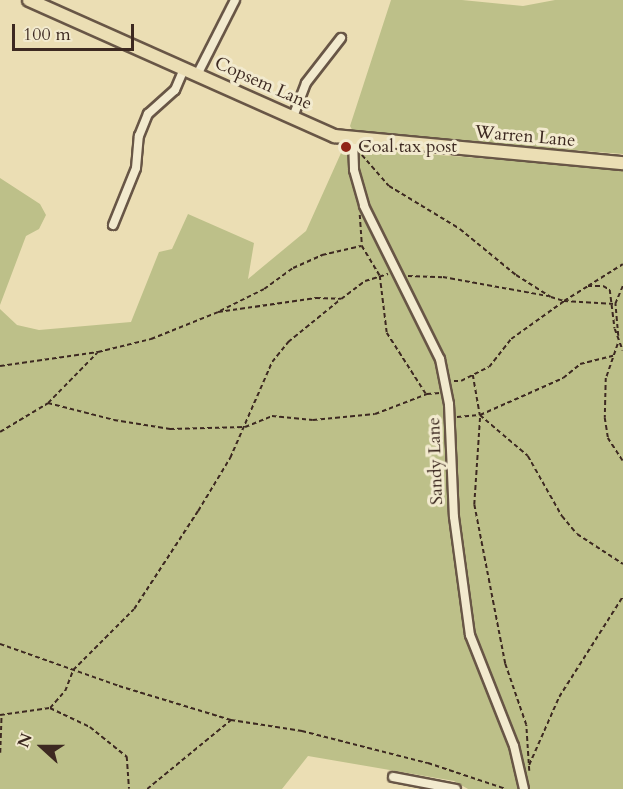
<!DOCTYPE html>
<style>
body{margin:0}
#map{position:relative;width:623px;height:789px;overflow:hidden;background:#ebdeb4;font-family:Cardo,serif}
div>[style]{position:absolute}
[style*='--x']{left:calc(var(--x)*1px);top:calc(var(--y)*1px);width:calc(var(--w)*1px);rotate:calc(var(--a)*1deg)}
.green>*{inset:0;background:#bdc089}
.path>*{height:1.5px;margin-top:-0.75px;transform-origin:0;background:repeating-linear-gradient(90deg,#3d2921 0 4.5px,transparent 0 7.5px)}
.roads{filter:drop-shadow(2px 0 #685646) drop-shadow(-2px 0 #685646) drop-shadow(0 2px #685646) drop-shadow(0 -2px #685646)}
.minor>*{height:8px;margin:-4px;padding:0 4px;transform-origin:4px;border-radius:4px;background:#f2eace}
.primary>*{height:12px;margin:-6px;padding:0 6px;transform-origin:6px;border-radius:6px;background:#ebdeb4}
.dots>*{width:16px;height:16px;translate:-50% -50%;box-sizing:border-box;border:3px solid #f2eace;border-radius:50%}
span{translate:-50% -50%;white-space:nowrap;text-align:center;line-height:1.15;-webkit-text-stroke:6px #f2eace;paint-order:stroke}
.street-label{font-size:18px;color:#3d2921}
.poi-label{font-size:18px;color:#3d2921}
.left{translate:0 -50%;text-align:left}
.north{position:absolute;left:12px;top:717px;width:60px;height:60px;-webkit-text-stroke:4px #f2eace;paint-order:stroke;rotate:291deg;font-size:16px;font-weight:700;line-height:24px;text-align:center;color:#3d2921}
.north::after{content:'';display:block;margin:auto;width:21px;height:27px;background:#3d2921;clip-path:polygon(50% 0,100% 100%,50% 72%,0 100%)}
.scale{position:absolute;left:12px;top:24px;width:122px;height:27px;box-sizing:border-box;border:3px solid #3d2921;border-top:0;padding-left:8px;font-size:18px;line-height:21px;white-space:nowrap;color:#3d2921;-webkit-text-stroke:4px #f2eace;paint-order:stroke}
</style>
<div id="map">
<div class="green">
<i style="clip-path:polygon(391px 0,462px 0,523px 6px,555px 0,623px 0,623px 154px,354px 133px,350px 126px)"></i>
<i style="clip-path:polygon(374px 150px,623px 169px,623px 789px,468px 789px,454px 781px,308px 756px,282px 789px,0 789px,0 309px,17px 325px,39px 330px,131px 322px,159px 252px,172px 249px,188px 214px,254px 243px,248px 279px,306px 231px,341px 153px)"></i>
<i style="clip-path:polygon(0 178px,40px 204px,46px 215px,39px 229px,26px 236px,0 305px)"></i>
</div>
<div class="path">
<i style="--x:362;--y:155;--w:41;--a:48.9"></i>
<i style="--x:389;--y:186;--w:83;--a:31.2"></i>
<i style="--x:460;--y:229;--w:72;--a:39.4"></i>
<i style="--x:516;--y:275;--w:41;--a:32.2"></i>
<i style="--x:551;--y:297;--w:14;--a:17"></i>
<i style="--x:564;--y:301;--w:28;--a:-32"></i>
<i style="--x:588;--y:286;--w:15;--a:0"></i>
<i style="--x:603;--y:286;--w:8;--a:30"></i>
<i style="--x:610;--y:290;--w:39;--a:83"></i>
<i style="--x:615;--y:329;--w:23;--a:70"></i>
<i style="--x:360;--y:215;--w:31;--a:86"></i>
<i style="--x:362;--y:246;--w:35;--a:59"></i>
<i style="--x:380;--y:276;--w:57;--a:83"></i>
<i style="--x:387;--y:333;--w:72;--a:57.4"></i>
<i style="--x:408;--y:276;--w:35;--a:2"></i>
<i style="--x:443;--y:277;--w:107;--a:10.3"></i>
<i style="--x:588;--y:286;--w:41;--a:-32.2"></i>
<i style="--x:220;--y:311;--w:49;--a:-26.6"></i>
<i style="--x:264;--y:289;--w:36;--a:-36"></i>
<i style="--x:293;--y:268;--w:32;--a:-24"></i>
<i style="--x:322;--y:255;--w:40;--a:-13"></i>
<i style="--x:618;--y:336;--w:32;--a:-95"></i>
<i style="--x:615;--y:304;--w:21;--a:-67"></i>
<i style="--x:618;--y:344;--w:36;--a:109"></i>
<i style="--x:606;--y:378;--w:40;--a:91.4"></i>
<i style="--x:605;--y:418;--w:20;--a:81"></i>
<i style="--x:608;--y:438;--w:27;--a:57"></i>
<i style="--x:0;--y:366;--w:99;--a:-8.1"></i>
<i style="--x:98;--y:352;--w:55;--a:-13.8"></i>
<i style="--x:151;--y:339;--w:72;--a:-21.9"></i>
<i style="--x:218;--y:312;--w:99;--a:-8.1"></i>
<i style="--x:316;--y:298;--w:25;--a:2"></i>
<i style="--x:341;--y:299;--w:30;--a:-37"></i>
<i style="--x:365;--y:281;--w:24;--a:-17"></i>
<i style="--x:473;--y:375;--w:41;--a:80.1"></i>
<i style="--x:480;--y:415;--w:63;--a:40.5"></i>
<i style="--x:528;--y:456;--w:69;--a:60.5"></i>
<i style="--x:562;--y:516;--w:23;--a:50"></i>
<i style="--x:577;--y:534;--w:55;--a:33.1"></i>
<i style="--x:454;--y:381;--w:7;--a:0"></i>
<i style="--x:461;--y:381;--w:31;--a:-27"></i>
<i style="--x:489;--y:367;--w:36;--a:-52"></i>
<i style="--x:511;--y:339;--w:65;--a:-35.6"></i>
<i style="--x:564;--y:301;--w:51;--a:3.4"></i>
<i style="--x:48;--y:403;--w:68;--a:14.4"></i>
<i style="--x:114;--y:420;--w:57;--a:9.1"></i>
<i style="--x:170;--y:429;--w:75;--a:-1.5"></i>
<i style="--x:245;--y:427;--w:29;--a:-22"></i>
<i style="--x:272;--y:416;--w:41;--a:5.6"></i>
<i style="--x:313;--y:420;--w:62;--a:-5.5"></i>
<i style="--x:375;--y:414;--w:56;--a:-21"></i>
<i style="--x:427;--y:394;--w:13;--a:-4"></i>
<i style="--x:457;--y:417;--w:22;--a:-5"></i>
<i style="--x:0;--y:432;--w:56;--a:-31.1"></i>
<i style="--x:48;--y:403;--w:70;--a:-45.6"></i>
<i style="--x:0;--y:644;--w:126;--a:19.4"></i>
<i style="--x:119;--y:686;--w:117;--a:16.9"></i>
<i style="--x:231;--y:720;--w:72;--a:8.8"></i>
<i style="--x:302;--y:731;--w:130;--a:14.3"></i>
<i style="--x:428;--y:763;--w:82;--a:18.4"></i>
<i style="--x:50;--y:708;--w:23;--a:-49"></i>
<i style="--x:65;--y:691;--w:22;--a:-69"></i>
<i style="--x:73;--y:670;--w:86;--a:-45"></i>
<i style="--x:134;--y:609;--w:117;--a:-56.9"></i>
<i style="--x:198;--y:511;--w:62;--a:-58.9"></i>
<i style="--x:230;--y:458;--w:105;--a:-66.4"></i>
<i style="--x:272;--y:362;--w:26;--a:-51"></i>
<i style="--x:288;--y:342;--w:68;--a:-39.1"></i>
<i style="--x:0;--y:715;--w:50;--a:-8"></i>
<i style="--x:50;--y:708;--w:44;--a:25.4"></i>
<i style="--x:90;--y:727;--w:48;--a:39"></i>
<i style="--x:127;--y:757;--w:32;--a:86"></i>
<i style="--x:0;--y:753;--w:37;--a:-88"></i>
<i style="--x:529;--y:765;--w:74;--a:-66.2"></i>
<i style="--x:559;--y:697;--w:120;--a:-57.6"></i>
<i style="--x:529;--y:771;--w:46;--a:-93.7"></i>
<i style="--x:526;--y:725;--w:65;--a:-109"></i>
<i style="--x:505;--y:664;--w:162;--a:-101"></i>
<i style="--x:474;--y:505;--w:90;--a:-86.2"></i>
<i style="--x:480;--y:415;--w:91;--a:-24"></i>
<i style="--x:563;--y:378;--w:22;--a:-39"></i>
<i style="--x:580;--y:364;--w:34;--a:-14"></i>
<i style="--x:147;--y:789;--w:109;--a:-39.4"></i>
</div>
<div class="roads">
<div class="minor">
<i style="--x:197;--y:75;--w:84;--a:-63.1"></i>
<i style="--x:293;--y:117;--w:36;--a:-69"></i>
<i style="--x:306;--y:83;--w:57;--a:-52.1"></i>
<i style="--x:353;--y:140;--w:30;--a:88"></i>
<i style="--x:354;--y:170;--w:37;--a:74"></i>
<i style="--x:364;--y:206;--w:171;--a:63.6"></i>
<i style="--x:440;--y:359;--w:46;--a:78.7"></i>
<i style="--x:449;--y:404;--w:113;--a:87.5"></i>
<i style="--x:454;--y:517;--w:119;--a:82.3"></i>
<i style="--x:470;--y:635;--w:119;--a:68.4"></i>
<i style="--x:514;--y:746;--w:44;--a:76.9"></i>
<i style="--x:113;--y:225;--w:61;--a:-68"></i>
<i style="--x:136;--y:168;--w:32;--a:-85"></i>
<i style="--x:139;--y:136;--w:24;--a:-68"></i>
<i style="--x:148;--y:114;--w:36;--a:-42"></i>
<i style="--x:175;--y:90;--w:23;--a:-67"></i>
<i style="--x:393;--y:777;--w:64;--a:10.8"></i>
</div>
<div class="primary">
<i style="--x:29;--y:0;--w:335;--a:24"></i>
<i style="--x:335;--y:136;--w:289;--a:5.4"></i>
</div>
</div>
<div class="dots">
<i style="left:346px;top:147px;background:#8f2418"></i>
</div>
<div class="street-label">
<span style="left:263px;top:84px;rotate:24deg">Copsem Lane</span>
<span style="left:525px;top:137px;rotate:5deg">Warren Lane</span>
<span style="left:436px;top:461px;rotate:-92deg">Sandy Lane</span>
</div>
<div class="poi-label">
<span class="left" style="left:358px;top:147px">Coal tax post</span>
</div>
<div class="north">N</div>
<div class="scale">100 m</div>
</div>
